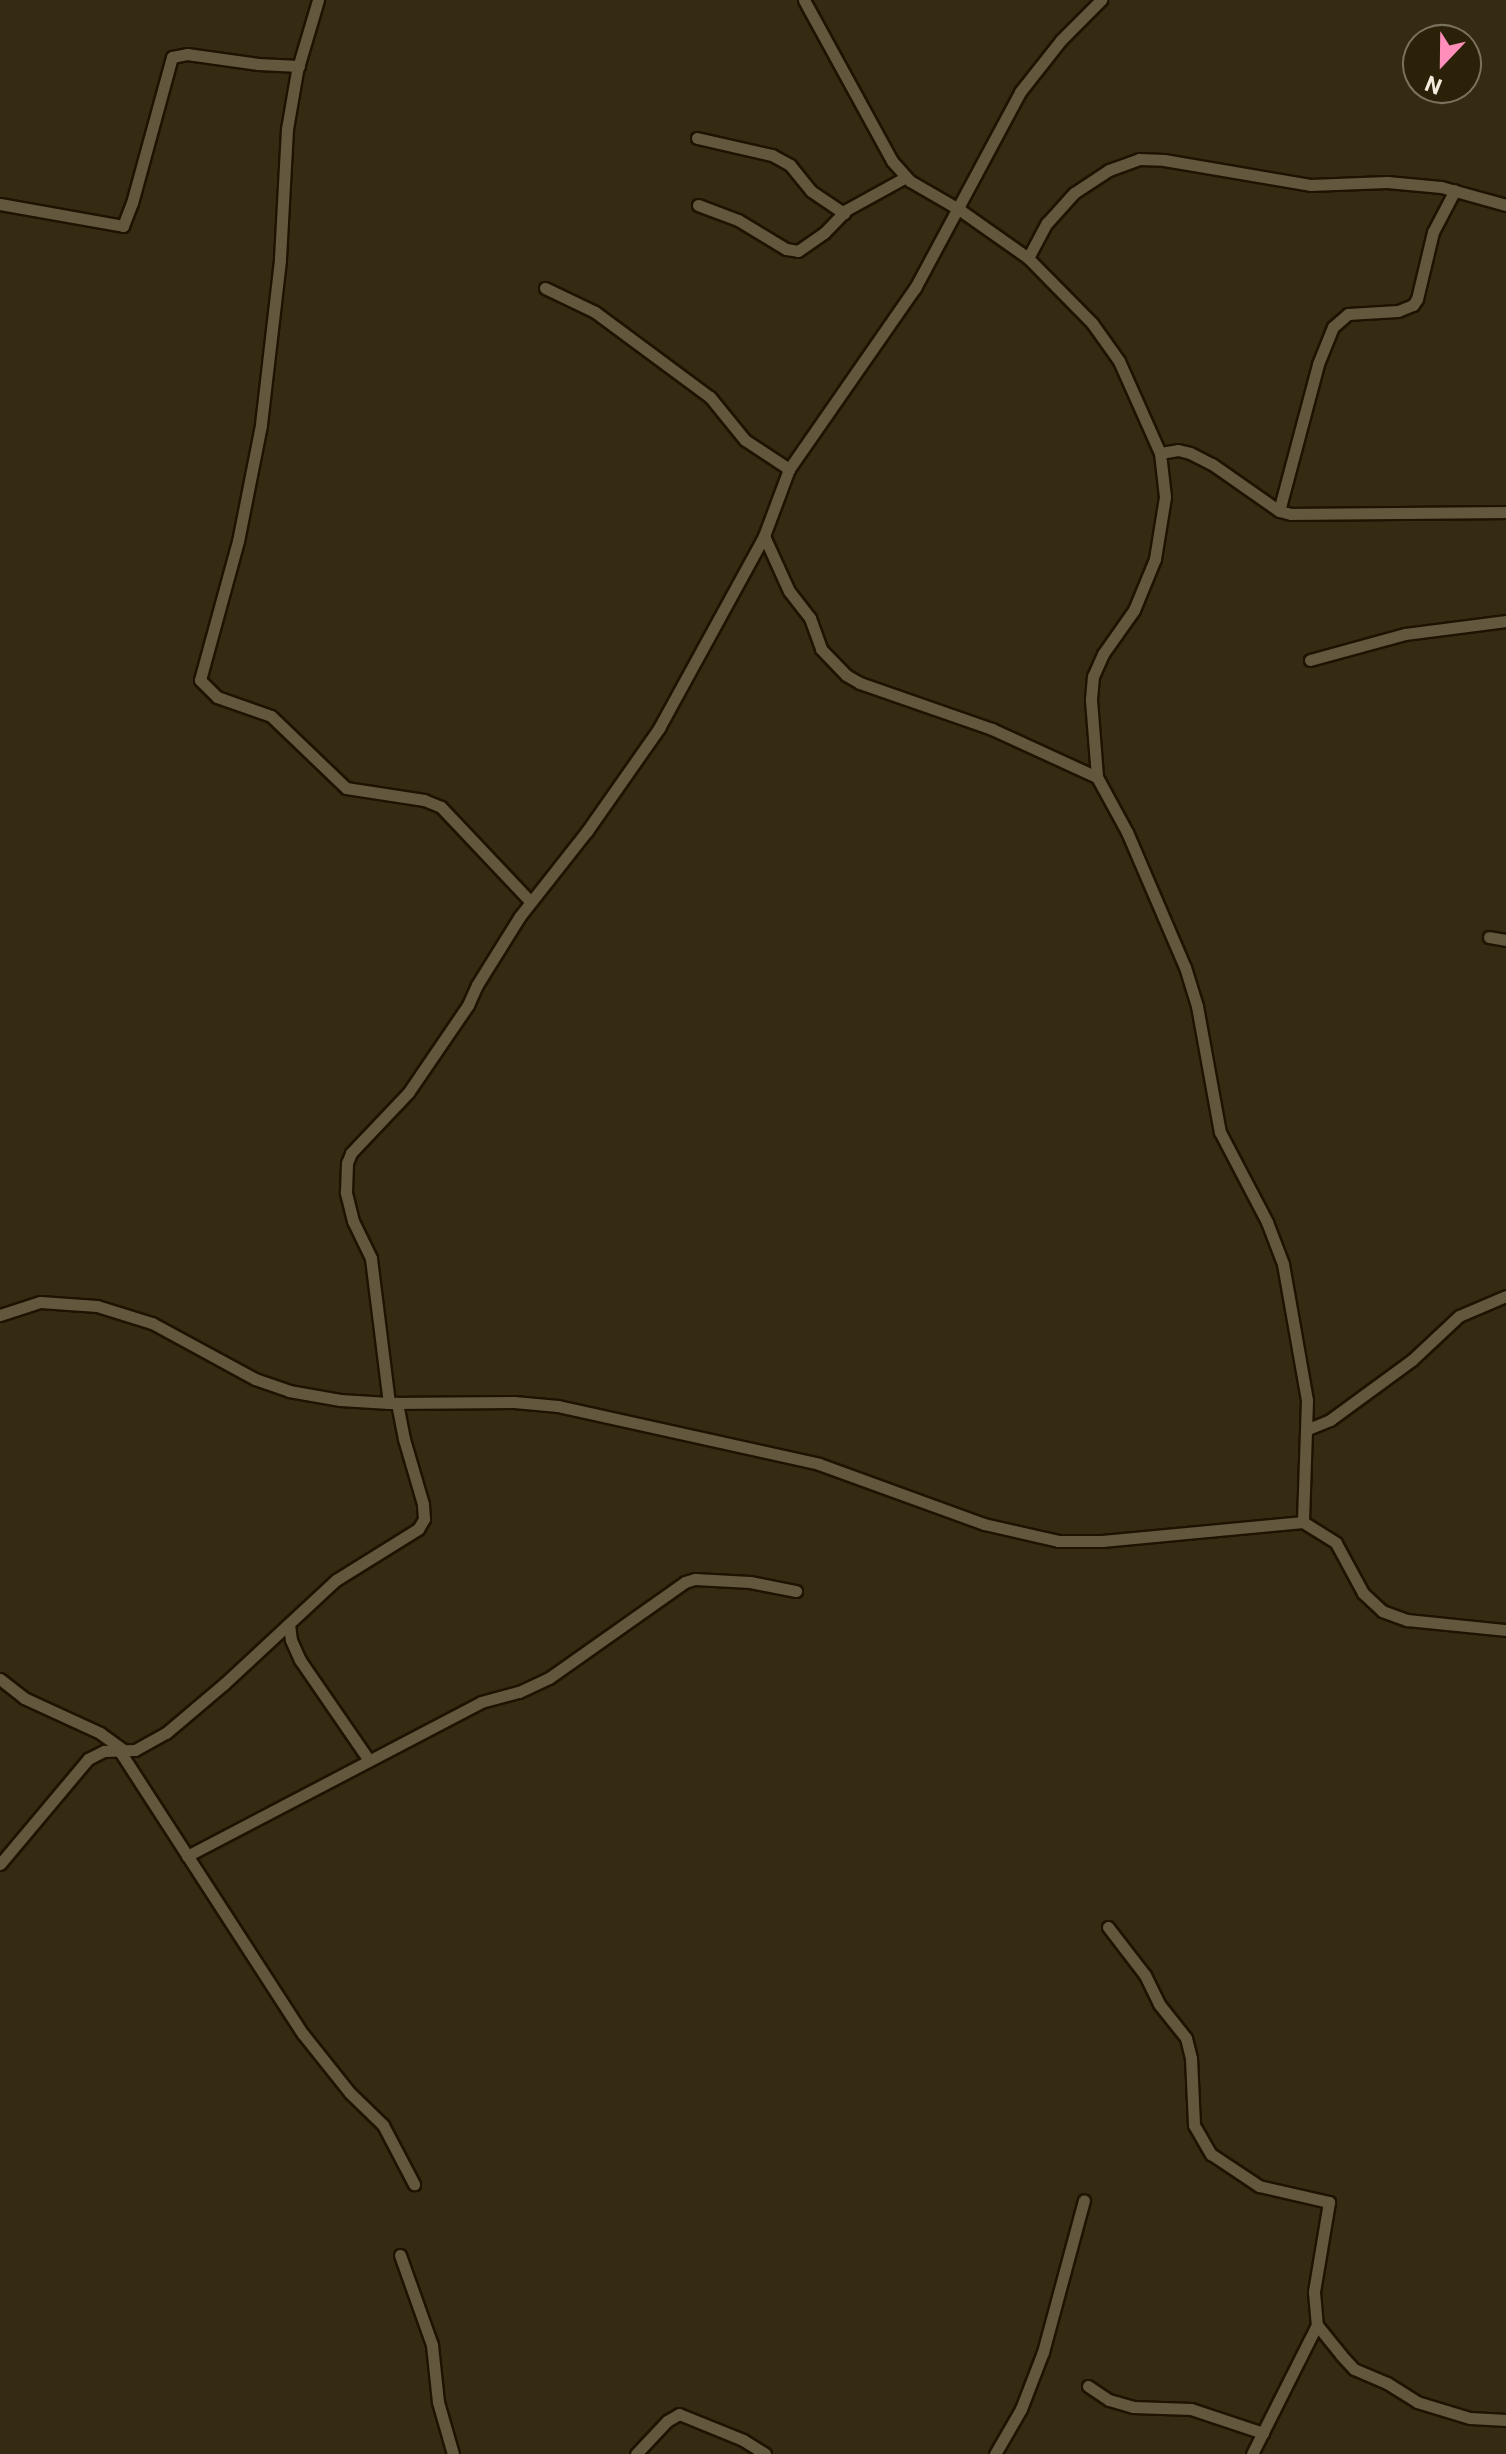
<!DOCTYPE html>
<style>
body{margin:0}
#map{position:relative;width:1506px;height:2454px;overflow:hidden;background:#352b12;font-family:Roboto,sans-serif}
div>[style]{position:absolute}
[style*='--x']{left:calc(var(--x)*1px);top:calc(var(--y)*1px);width:calc(var(--w)*1px);rotate:calc(var(--a)*1deg)}
.roads{filter:drop-shadow(2px 0 #1d1300) drop-shadow(-2px 0 #1d1300) drop-shadow(0 2px #1d1300) drop-shadow(0 -2px #1d1300)}
.street>*{height:11px;margin:-5.5px;padding:0 5.5px;transform-origin:5.5px;border-radius:5.5px;background:#63583e}
span{translate:-50% -50%;white-space:nowrap;text-align:center;line-height:1.15;-webkit-text-stroke:8px #2b2108;paint-order:stroke}
.north{position:absolute;left:1402px;top:24px;width:80px;height:80px;box-sizing:border-box;background:#2b2108;border:2px solid #7b725d;border-radius:50%;rotate:202deg;font-size:22px;font-weight:700;line-height:32px;text-align:center;color:#f3ecdd}
.north::after{content:'';display:block;margin:auto;width:28px;height:36px;background:#ff8eba;clip-path:polygon(50% 0,100% 100%,50% 72%,0 100%)}
</style>
<div id="map">
<div class="roads">
<div class="street">
<i style="--x:318;--y:0;--w:74;--a:106.5"></i>
<i style="--x:297;--y:71;--w:59;--a:99.8"></i>
<i style="--x:287;--y:129;--w:131;--a:93.1"></i>
<i style="--x:280;--y:260;--w:166;--a:96.6"></i>
<i style="--x:261;--y:425;--w:118;--a:101.2"></i>
<i style="--x:238;--y:541;--w:144;--a:105.3"></i>
<i style="--x:200;--y:680;--w:24;--a:45"></i>
<i style="--x:217;--y:697;--w:57;--a:19.4"></i>
<i style="--x:271;--y:716;--w:104;--a:43.8"></i>
<i style="--x:346;--y:788;--w:79;--a:8.7"></i>
<i style="--x:424;--y:800;--w:18;--a:22"></i>
<i style="--x:441;--y:807;--w:129;--a:46.6"></i>
<i style="--x:804;--y:0;--w:183;--a:61.3"></i>
<i style="--x:892;--y:161;--w:27;--a:48"></i>
<i style="--x:910;--y:181;--w:58;--a:30.1"></i>
<i style="--x:960;--y:210;--w:83;--a:35.2"></i>
<i style="--x:1028;--y:258;--w:91;--a:45.4"></i>
<i style="--x:1092;--y:323;--w:47;--a:54.6"></i>
<i style="--x:1119;--y:361;--w:101;--a:66"></i>
<i style="--x:1160;--y:453;--w:44;--a:83.5"></i>
<i style="--x:1165;--y:497;--w:63;--a:99.2"></i>
<i style="--x:1155;--y:559;--w:55;--a:112.4"></i>
<i style="--x:1134;--y:610;--w:54;--a:125.2"></i>
<i style="--x:1103;--y:654;--w:24;--a:114"></i>
<i style="--x:1093;--y:676;--w:24;--a:95"></i>
<i style="--x:1091;--y:700;--w:77;--a:85.5"></i>
<i style="--x:1097;--y:777;--w:63;--a:61.4"></i>
<i style="--x:1127;--y:832;--w:147;--a:66.8"></i>
<i style="--x:1185;--y:967;--w:41;--a:72.9"></i>
<i style="--x:1197;--y:1006;--w:128;--a:79.7"></i>
<i style="--x:1220;--y:1132;--w:102;--a:62.4"></i>
<i style="--x:1267;--y:1222;--w:45;--a:69.1"></i>
<i style="--x:1283;--y:1264;--w:138;--a:80"></i>
<i style="--x:1307;--y:1400;--w:122;--a:91.9"></i>
<i style="--x:697;--y:138;--w:77;--a:12.8"></i>
<i style="--x:772;--y:155;--w:21;--a:29"></i>
<i style="--x:790;--y:165;--w:33;--a:51"></i>
<i style="--x:811;--y:191;--w:40;--a:34"></i>
<i style="--x:0;--y:204;--w:125;--a:10.1"></i>
<i style="--x:123;--y:226;--w:25;--a:-69"></i>
<i style="--x:132;--y:203;--w:151;--a:-74.7"></i>
<i style="--x:172;--y:57;--w:15;--a:-11"></i>
<i style="--x:187;--y:54;--w:72;--a:8"></i>
<i style="--x:258;--y:64;--w:41;--a:2.8"></i>
<i style="--x:698;--y:205;--w:43;--a:20.6"></i>
<i style="--x:738;--y:220;--w:56;--a:31.1"></i>
<i style="--x:786;--y:249;--w:12;--a:9"></i>
<i style="--x:798;--y:251;--w:32;--a:-35"></i>
<i style="--x:824;--y:233;--w:32;--a:-46"></i>
<i style="--x:846;--y:210;--w:68;--a:-28.8"></i>
<i style="--x:1028;--y:258;--w:40;--a:-62"></i>
<i style="--x:1047;--y:223;--w:40;--a:-48"></i>
<i style="--x:1074;--y:193;--w:42;--a:-33.3"></i>
<i style="--x:1109;--y:170;--w:32;--a:-20"></i>
<i style="--x:1139;--y:159;--w:25;--a:2"></i>
<i style="--x:1164;--y:160;--w:148;--a:9.7"></i>
<i style="--x:1310;--y:185;--w:77;--a:-2.2"></i>
<i style="--x:1387;--y:182;--w:54;--a:5.3"></i>
<i style="--x:1441;--y:187;--w:67;--a:15.5"></i>
<i style="--x:545;--y:288;--w:55;--a:25.6"></i>
<i style="--x:595;--y:312;--w:143;--a:36.5"></i>
<i style="--x:710;--y:397;--w:55;--a:50.9"></i>
<i style="--x:745;--y:440;--w:53;--a:33.4"></i>
<i style="--x:1160;--y:453;--w:18;--a:-9"></i>
<i style="--x:1178;--y:450;--w:12;--a:14"></i>
<i style="--x:1190;--y:453;--w:25;--a:27"></i>
<i style="--x:1212;--y:464;--w:82;--a:35"></i>
<i style="--x:1279;--y:511;--w:12;--a:14"></i>
<i style="--x:1291;--y:514;--w:215;--a:-0.5"></i>
<i style="--x:1279;--y:511;--w:152;--a:-75.1"></i>
<i style="--x:1318;--y:364;--w:40;--a:-68"></i>
<i style="--x:1333;--y:327;--w:20;--a:-41"></i>
<i style="--x:1348;--y:314;--w:50;--a:-3.4"></i>
<i style="--x:1398;--y:311;--w:16;--a:-22"></i>
<i style="--x:1413;--y:305;--w:7;--a:-56"></i>
<i style="--x:1417;--y:299;--w:69;--a:-76.6"></i>
<i style="--x:1433;--y:232;--w:47;--a:-62.4"></i>
<i style="--x:764;--y:536;--w:60;--a:65.6"></i>
<i style="--x:789;--y:591;--w:34;--a:52"></i>
<i style="--x:810;--y:618;--w:33;--a:70"></i>
<i style="--x:821;--y:649;--w:36;--a:46"></i>
<i style="--x:846;--y:675;--w:16;--a:30"></i>
<i style="--x:860;--y:683;--w:140;--a:19.2"></i>
<i style="--x:992;--y:729;--w:115;--a:24.6"></i>
<i style="--x:1310;--y:660;--w:98;--a:-15.3"></i>
<i style="--x:1405;--y:634;--w:102;--a:-7.3"></i>
<i style="--x:1489;--y:937;--w:17;--a:10"></i>
<i style="--x:0;--y:1315;--w:42;--a:-18"></i>
<i style="--x:40;--y:1302;--w:57;--a:4"></i>
<i style="--x:97;--y:1306;--w:58;--a:17.2"></i>
<i style="--x:152;--y:1323;--w:117;--a:28.5"></i>
<i style="--x:255;--y:1379;--w:36;--a:19"></i>
<i style="--x:289;--y:1391;--w:52;--a:10"></i>
<i style="--x:340;--y:1400;--w:49;--a:3.5"></i>
<i style="--x:389;--y:1403;--w:125;--a:-0.5"></i>
<i style="--x:514;--y:1402;--w:44;--a:5.2"></i>
<i style="--x:558;--y:1406;--w:267;--a:12.5"></i>
<i style="--x:819;--y:1464;--w:176;--a:20"></i>
<i style="--x:984;--y:1524;--w:76;--a:12.9"></i>
<i style="--x:1058;--y:1541;--w:44;--a:0"></i>
<i style="--x:1102;--y:1541;--w:202;--a:-5.4"></i>
<i style="--x:1303;--y:1522;--w:39;--a:32"></i>
<i style="--x:1336;--y:1543;--w:57;--a:61.6"></i>
<i style="--x:1363;--y:1593;--w:26;--a:43"></i>
<i style="--x:1382;--y:1611;--w:27;--a:20"></i>
<i style="--x:1407;--y:1620;--w:100;--a:5.8"></i>
<i style="--x:389;--y:1403;--w:146;--a:-97.1"></i>
<i style="--x:371;--y:1258;--w:41;--a:-115.9"></i>
<i style="--x:353;--y:1221;--w:30;--a:-104"></i>
<i style="--x:346;--y:1192;--w:29;--a:-88"></i>
<i style="--x:347;--y:1163;--w:11;--a:-68"></i>
<i style="--x:351;--y:1153;--w:83;--a:-46.5"></i>
<i style="--x:408;--y:1093;--w:107;--a:-55.7"></i>
<i style="--x:468;--y:1005;--w:22;--a:-66"></i>
<i style="--x:477;--y:985;--w:81;--a:-58.1"></i>
<i style="--x:520;--y:916;--w:108;--a:-51.8"></i>
<i style="--x:587;--y:831;--w:126;--a:-55"></i>
<i style="--x:659;--y:728;--w:219;--a:-61.3"></i>
<i style="--x:764;--y:536;--w:72;--a:-69.5"></i>
<i style="--x:789;--y:469;--w:221;--a:-55.2"></i>
<i style="--x:915;--y:288;--w:222;--a:-61.8"></i>
<i style="--x:1020;--y:92;--w:66;--a:-51.7"></i>
<i style="--x:1061;--y:40;--w:57;--a:-45"></i>
<i style="--x:1308;--y:1429;--w:24;--a:-22"></i>
<i style="--x:1330;--y:1420;--w:102;--a:-36.2"></i>
<i style="--x:1412;--y:1360;--w:64;--a:-43.1"></i>
<i style="--x:1459;--y:1316;--w:51;--a:-23.1"></i>
<i style="--x:289;--y:1624;--w:16;--a:83"></i>
<i style="--x:291;--y:1640;--w:22;--a:66"></i>
<i style="--x:300;--y:1660;--w:120;--a:55.5"></i>
<i style="--x:0;--y:1679;--w:31;--a:38"></i>
<i style="--x:24;--y:1698;--w:84;--a:24.7"></i>
<i style="--x:100;--y:1733;--w:29;--a:36"></i>
<i style="--x:119;--y:1750;--w:338;--a:57.1"></i>
<i style="--x:303;--y:2034;--w:75;--a:51.5"></i>
<i style="--x:350;--y:2093;--w:46;--a:44.1"></i>
<i style="--x:383;--y:2125;--w:67;--a:62.3"></i>
<i style="--x:187;--y:1856;--w:332;--a:-27.6"></i>
<i style="--x:481;--y:1702;--w:39;--a:-15"></i>
<i style="--x:519;--y:1692;--w:33;--a:-25"></i>
<i style="--x:549;--y:1678;--w:166;--a:-35.2"></i>
<i style="--x:685;--y:1582;--w:10;--a:-17"></i>
<i style="--x:695;--y:1579;--w:55;--a:3.1"></i>
<i style="--x:750;--y:1582;--w:47;--a:11.1"></i>
<i style="--x:0;--y:1864;--w:137;--a:-50"></i>
<i style="--x:88;--y:1759;--w:18;--a:-27"></i>
<i style="--x:104;--y:1751;--w:31;--a:-2"></i>
<i style="--x:135;--y:1750;--w:35;--a:-29"></i>
<i style="--x:166;--y:1733;--w:77;--a:-40.3"></i>
<i style="--x:225;--y:1683;--w:151;--a:-42.9"></i>
<i style="--x:336;--y:1580;--w:97;--a:-31.9"></i>
<i style="--x:418;--y:1529;--w:12;--a:-59"></i>
<i style="--x:424;--y:1519;--w:15;--a:-94"></i>
<i style="--x:423;--y:1504;--w:68;--a:-106.3"></i>
<i style="--x:404;--y:1439;--w:37;--a:-101"></i>
<i style="--x:1108;--y:1927;--w:61;--a:52.4"></i>
<i style="--x:1145;--y:1975;--w:32;--a:64"></i>
<i style="--x:1159;--y:2004;--w:43;--a:51.5"></i>
<i style="--x:1186;--y:2038;--w:21;--a:76"></i>
<i style="--x:1191;--y:2058;--w:67;--a:87.4"></i>
<i style="--x:1194;--y:2125;--w:34;--a:60"></i>
<i style="--x:1211;--y:2154;--w:58;--a:33.7"></i>
<i style="--x:1259;--y:2186;--w:72;--a:12.9"></i>
<i style="--x:1329;--y:2202;--w:91;--a:99.5"></i>
<i style="--x:1314;--y:2292;--w:33;--a:85"></i>
<i style="--x:1317;--y:2325;--w:38;--a:51"></i>
<i style="--x:1341;--y:2355;--w:19;--a:47"></i>
<i style="--x:1354;--y:2369;--w:36;--a:23"></i>
<i style="--x:1387;--y:2383;--w:36;--a:32"></i>
<i style="--x:1417;--y:2402;--w:55;--a:16.8"></i>
<i style="--x:1470;--y:2418;--w:36;--a:3"></i>
<i style="--x:400;--y:2255;--w:96;--a:70.4"></i>
<i style="--x:432;--y:2345;--w:57;--a:84"></i>
<i style="--x:438;--y:2402;--w:54;--a:73.9"></i>
<i style="--x:1088;--y:2386;--w:25;--a:34"></i>
<i style="--x:1109;--y:2400;--w:25;--a:16"></i>
<i style="--x:1133;--y:2407;--w:58;--a:2"></i>
<i style="--x:1191;--y:2409;--w:76;--a:18.4"></i>
<i style="--x:636;--y:2454;--w:45;--a:-46.8"></i>
<i style="--x:667;--y:2421;--w:14;--a:-30"></i>
<i style="--x:679;--y:2414;--w:69;--a:22.1"></i>
<i style="--x:743;--y:2440;--w:26;--a:32"></i>
<i style="--x:995;--y:2454;--w:52;--a:-60"></i>
<i style="--x:1021;--y:2409;--w:61;--a:-68.9"></i>
<i style="--x:1043;--y:2352;--w:157;--a:-74.9"></i>
<i style="--x:1252;--y:2454;--w:144;--a:-63.3"></i>
</div>
</div>
<div class="north">N</div>
</div>
